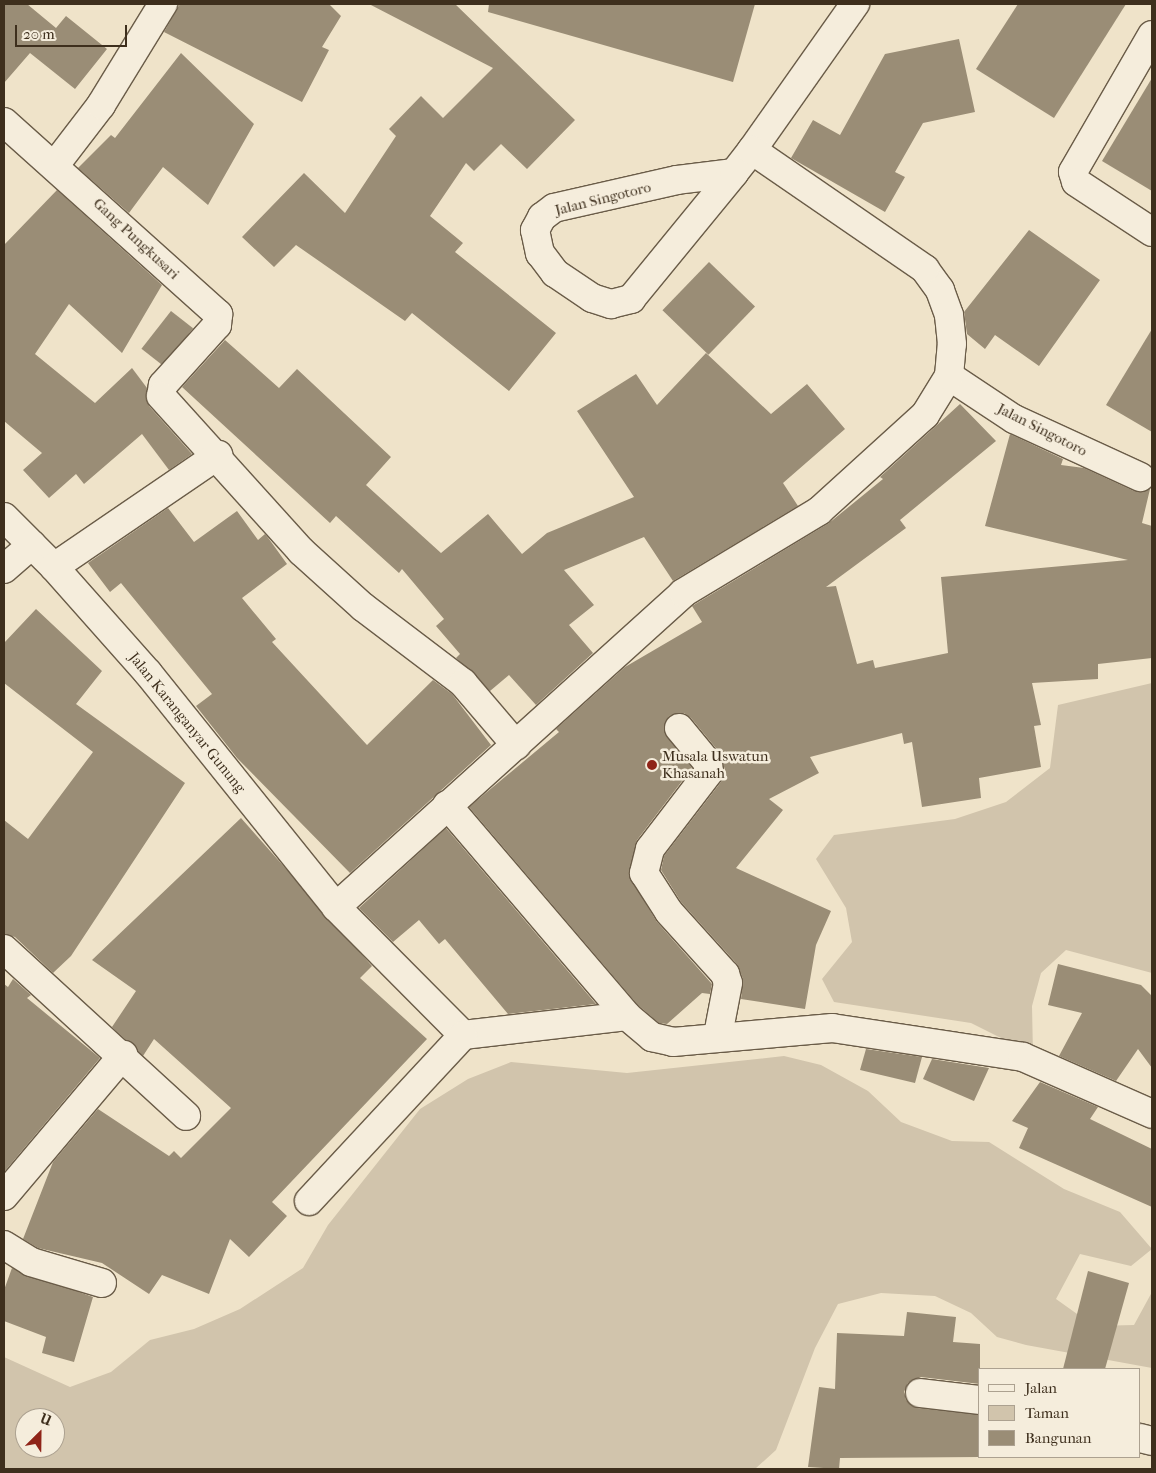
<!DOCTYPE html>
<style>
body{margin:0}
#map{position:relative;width:1156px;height:1473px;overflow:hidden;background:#efe3c9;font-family:"IM FELL French Canon",serif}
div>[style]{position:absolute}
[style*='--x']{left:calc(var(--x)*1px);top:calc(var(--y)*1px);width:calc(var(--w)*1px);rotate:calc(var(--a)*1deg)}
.green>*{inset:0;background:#d1c4ac}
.building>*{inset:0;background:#9a8d76;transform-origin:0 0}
.roads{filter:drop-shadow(1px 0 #6a5c48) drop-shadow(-1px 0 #6a5c48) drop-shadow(0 1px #6a5c48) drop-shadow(0 -1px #6a5c48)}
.minor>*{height:28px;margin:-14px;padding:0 14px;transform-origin:14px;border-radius:14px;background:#f5eddc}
.dots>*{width:14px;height:14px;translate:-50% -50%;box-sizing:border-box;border:2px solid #f5eddc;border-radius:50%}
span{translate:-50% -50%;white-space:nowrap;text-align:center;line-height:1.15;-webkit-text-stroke:5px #f5eddc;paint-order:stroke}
.street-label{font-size:15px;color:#3e2f1d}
.poi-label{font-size:15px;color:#3e2f1d}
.left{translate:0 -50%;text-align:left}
.frame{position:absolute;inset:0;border:5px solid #3e2f1d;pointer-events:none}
.legend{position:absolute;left:978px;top:1368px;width:162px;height:90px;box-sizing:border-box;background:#f5eddc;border:1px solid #aca190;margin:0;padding:6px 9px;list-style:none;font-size:15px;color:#3e2f1d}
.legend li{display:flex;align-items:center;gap:10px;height:25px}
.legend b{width:25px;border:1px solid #aca190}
.north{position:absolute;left:15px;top:1408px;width:50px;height:50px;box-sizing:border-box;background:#f5eddc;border:1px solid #aca190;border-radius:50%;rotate:23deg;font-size:14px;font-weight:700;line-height:20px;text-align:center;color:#3e2f1d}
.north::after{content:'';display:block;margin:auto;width:18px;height:22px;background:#8f2418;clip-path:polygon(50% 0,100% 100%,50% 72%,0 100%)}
.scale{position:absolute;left:15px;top:25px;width:112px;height:22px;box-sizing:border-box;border:2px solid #3e2f1d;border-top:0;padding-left:6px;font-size:15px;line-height:18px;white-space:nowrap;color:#3e2f1d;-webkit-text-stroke:4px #f5eddc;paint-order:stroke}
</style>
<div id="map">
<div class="green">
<i style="clip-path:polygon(1152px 683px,1152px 973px,1066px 950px,1041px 973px,1032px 1006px,1033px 1054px,971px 1023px,834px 1002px,822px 979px,852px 942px,846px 908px,816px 859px,834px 835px,955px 819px,1006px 802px,1050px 768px,1058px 705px)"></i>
<i style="clip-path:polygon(evenodd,784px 1056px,821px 1065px,868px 1091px,901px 1122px,952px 1141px,989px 1142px,1064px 1189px,1120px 1212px,1152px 1249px,1131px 1266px,1080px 1254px,1056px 1299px,1094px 1326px,1134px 1325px,1152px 1292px,1152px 1368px,1026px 1345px,997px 1337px,971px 1313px,935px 1296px,881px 1293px,838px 1304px,815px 1348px,776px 1450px,755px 1469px,4px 1469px,4px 1357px,70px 1387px,111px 1372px,150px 1340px,194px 1329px,240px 1309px,303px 1268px,328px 1225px,420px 1109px,468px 1079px,511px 1062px,627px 1073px,784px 1056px,25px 1418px,55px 1418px,55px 1448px,25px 1448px,25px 1418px)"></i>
</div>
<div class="building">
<i style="clip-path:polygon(4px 4px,27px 4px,56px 28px,66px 16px,107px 49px,75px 89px,30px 53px,4px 83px)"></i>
<i style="clip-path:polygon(180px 4px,329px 4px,341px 16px,322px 47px,329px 50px,302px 102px,164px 32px)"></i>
<i style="clip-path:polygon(369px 4px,455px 4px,575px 120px,527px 169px,501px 144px,474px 171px,466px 163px,430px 216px,463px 243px,455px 252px,556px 333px,509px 391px,412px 313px,405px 321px,296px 245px,274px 267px,242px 237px,304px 173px,345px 213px,396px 136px,389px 129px,421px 96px,443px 118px,493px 68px)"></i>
<i style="clip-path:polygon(489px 4px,755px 4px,733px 82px,488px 12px)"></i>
<i style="clip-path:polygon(1018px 4px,1126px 4px,1054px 118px,976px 69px)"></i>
<i style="clip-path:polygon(959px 39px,975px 112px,923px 123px,895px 172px,905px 177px,885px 212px,791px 158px,813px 120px,840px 135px,885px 54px)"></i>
<i style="clip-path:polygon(181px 53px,254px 124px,208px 205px,163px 167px,129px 213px,78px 168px,111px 135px,115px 138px)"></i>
<i style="clip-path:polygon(1152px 78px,1152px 191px,1102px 161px)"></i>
<i style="clip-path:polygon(57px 190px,162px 285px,122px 353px,69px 304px,35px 354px,95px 403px,132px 368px,147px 388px,149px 406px,192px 454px,169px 470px,142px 434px,84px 484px,76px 474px,49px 498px,23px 470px,42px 453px,4px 421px,4px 245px)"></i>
<i style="clip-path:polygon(1029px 230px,1100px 280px,1039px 366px,995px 335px,985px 349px,967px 334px,964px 312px)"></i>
<i style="left:709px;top:262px;width:64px;height:67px;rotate:44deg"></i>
<i style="left:171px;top:311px;width:28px;height:48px;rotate:38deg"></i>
<i style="clip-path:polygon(1152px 329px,1152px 432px,1106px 405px)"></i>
<i style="clip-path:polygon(225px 340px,279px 388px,297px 369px,391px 457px,366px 485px,441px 553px,488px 514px,522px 554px,547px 533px,634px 497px,577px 411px,636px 374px,657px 405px,706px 353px,771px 414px,807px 384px,845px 429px,783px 483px,798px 506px,673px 581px,644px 537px,564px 570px,594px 605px,569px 625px,593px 653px,536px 705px,509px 675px,490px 691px,456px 658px,460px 654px,436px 626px,444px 619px,402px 569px,399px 573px,336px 516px,330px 523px,182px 387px)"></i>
<i style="clip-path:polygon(960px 404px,996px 441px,900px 520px,906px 528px,826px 587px,836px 586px,857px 664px,873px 660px,875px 668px,948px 653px,941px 577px,1128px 560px,985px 526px,1010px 434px,1063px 459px,1061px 465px,1084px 468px,1134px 491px,1150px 489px,1142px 523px,1152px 526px,1152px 658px,1098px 664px,1098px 679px,1032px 683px,1041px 725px,1034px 726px,1041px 767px,979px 778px,981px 798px,922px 807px,912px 742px,904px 744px,902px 733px,810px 757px,819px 773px,769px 799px,783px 810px,736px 868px,831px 911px,816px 945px,805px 1009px,741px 999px,743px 979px,737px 964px,681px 902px,661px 870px,664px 856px,721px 782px,725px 770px,720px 753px,691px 718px,684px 713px,669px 716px,664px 731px,692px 768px,637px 840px,629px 876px,657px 922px,712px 984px,710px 994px,702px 993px,667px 1024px,659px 1023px,638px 1005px,469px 807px,559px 732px,556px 729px,625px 667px,702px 622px,692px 606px,829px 523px,883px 479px,880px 477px)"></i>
<i style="clip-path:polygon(168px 508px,194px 542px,237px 511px,258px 540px,265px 534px,269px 539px,287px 564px,242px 598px,276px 639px,272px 642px,367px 745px,433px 680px,452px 694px,491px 745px,350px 873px,237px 758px,196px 706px,212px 694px,121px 583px,110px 592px,88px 563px)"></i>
<i style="clip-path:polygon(36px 609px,102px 671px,76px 704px,185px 783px,71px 956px,53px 973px,15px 937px,4px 934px,4px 820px,28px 839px,93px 752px,4px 683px,4px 643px)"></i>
<i style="clip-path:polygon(241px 818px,372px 966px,360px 978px,427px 1039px,272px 1202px,287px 1216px,249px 1257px,230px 1239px,209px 1294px,162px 1275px,149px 1294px,102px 1263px,38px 1248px,23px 1239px,53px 1162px,98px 1109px,169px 1156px,174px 1151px,181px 1158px,231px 1108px,154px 1039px,143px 1056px,112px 1027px,136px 991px,92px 960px)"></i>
<i style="clip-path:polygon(446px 828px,596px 1004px,508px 1014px,445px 939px,439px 944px,419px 920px,393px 942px,359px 908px)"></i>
<i style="clip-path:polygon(1058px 964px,1141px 985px,1152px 996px,1152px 1068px,1138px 1049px,1116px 1081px,1059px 1056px,1082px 1013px,1048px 1005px)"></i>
<i style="clip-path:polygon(13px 979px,31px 995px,27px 998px,100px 1058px,4px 1172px,4px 984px,8px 987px)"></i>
<i style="clip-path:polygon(866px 1049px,922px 1057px,915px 1083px,860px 1070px)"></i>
<i style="clip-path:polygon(932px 1059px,989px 1068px,974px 1101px,923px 1079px)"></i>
<i style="clip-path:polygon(1040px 1082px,1098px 1107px,1090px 1119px,1152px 1149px,1152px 1207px,1019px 1148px,1028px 1128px,1012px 1121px)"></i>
<i style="clip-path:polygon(12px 1268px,93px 1297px,74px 1362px,42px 1353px,46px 1337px,4px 1321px,4px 1290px)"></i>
<i style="clip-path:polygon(1088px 1271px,1129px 1283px,1105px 1369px,1063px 1369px)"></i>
<i style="clip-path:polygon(907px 1312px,956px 1317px,953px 1342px,980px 1344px,980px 1384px,921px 1377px,908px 1383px,904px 1392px,906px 1400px,918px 1408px,980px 1415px,980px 1457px,840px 1458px,839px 1469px,808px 1467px,819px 1387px,835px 1389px,837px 1333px,904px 1336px)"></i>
</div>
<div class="roads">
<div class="minor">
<i style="--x:1152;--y:35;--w:158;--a:120"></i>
<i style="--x:1073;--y:172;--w:10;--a:73"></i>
<i style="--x:1076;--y:182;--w:91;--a:33.3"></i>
<i style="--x:4;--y:122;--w:288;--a:41.9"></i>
<i style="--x:218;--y:314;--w:11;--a:95"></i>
<i style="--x:217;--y:325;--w:81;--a:132"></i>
<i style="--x:163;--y:385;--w:11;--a:100"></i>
<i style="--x:161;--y:396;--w:209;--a:47.9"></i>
<i style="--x:301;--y:551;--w:84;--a:42.1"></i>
<i style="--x:363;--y:607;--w:126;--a:37.2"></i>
<i style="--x:463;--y:683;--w:82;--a:49.5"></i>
<i style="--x:55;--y:165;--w:76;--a:-52.5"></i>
<i style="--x:101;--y:105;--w:119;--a:-58.5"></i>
<i style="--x:734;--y:173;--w:57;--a:173"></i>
<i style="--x:677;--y:180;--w:126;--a:167.2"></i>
<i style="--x:554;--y:208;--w:15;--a:143"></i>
<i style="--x:542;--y:217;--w:15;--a:118"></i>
<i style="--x:535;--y:230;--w:24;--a:78"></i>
<i style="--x:540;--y:253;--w:25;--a:53"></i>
<i style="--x:555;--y:273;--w:45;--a:34"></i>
<i style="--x:592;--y:298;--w:20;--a:18"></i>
<i style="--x:611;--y:304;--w:21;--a:-14"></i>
<i style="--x:631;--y:299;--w:163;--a:-50.7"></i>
<i style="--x:734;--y:173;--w:29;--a:-52"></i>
<i style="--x:752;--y:150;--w:179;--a:-54.8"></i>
<i style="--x:949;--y:376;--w:78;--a:33.5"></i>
<i style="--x:1014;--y:419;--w:139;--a:24.7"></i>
<i style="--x:4;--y:517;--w:71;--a:45"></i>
<i style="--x:54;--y:567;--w:142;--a:48.4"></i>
<i style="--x:148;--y:673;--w:300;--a:51.2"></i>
<i style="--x:336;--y:907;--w:180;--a:45.2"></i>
<i style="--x:463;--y:1035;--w:165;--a:-6.6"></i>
<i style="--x:627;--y:1016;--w:33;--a:40"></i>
<i style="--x:652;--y:1037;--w:22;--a:13"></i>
<i style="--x:673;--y:1042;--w:160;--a:-5"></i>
<i style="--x:832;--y:1028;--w:193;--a:8.6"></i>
<i style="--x:1023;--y:1057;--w:141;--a:23.8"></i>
<i style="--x:54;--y:567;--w:199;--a:-34.3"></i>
<i style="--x:4;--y:569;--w:37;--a:-41"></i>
<i style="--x:679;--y:728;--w:45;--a:50.4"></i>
<i style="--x:708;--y:763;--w:9;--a:84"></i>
<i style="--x:709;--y:772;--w:97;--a:127.5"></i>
<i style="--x:650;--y:849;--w:25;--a:104"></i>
<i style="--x:644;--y:873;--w:46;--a:57.3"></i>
<i style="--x:669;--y:912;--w:84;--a:47.9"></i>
<i style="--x:725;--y:974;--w:9;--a:72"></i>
<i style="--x:728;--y:983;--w:53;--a:100.9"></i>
<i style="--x:447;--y:805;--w:277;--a:49.5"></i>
<i style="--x:336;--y:907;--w:468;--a:-42.1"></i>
<i style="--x:683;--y:593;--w:159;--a:-31.1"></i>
<i style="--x:819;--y:511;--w:143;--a:-42.2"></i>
<i style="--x:925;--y:415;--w:46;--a:-58.4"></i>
<i style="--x:949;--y:376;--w:32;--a:-85"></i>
<i style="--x:952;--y:344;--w:29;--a:-96"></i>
<i style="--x:949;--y:315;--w:27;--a:-110"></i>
<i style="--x:940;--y:290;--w:26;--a:-126"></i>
<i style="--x:925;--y:269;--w:210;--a:-145.5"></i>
<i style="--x:4;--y:949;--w:247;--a:42.5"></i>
<i style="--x:4;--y:1196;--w:185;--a:-49.8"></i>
<i style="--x:309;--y:1201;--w:226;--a:-47.1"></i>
<i style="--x:4;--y:1245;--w:32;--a:32"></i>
<i style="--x:31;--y:1262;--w:74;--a:16.5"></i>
<i style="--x:920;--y:1393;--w:60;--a:6.7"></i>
<i style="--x:1140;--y:1438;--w:12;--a:14"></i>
</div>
</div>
<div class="dots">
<i style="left:652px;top:765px;background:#8f2418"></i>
</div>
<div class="street-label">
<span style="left:603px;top:199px;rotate:-14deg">Jalan Singotoro</span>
<span style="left:136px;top:239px;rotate:43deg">Gang Pungkusari</span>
<span style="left:1042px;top:430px;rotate:27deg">Jalan Singotoro</span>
<span style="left:187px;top:723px;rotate:51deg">Jalan Karanganyar Gunung</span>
</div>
<div class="poi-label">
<span class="left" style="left:662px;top:765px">Musala Uswatun<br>Khasanah</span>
</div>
<div class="frame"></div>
<ul class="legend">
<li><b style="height:6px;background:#f5eddc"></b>Jalan</li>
<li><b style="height:14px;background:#d1c4ac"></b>Taman</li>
<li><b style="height:14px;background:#9a8d76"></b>Bangunan</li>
</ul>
<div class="north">U</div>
<div class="scale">20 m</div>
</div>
